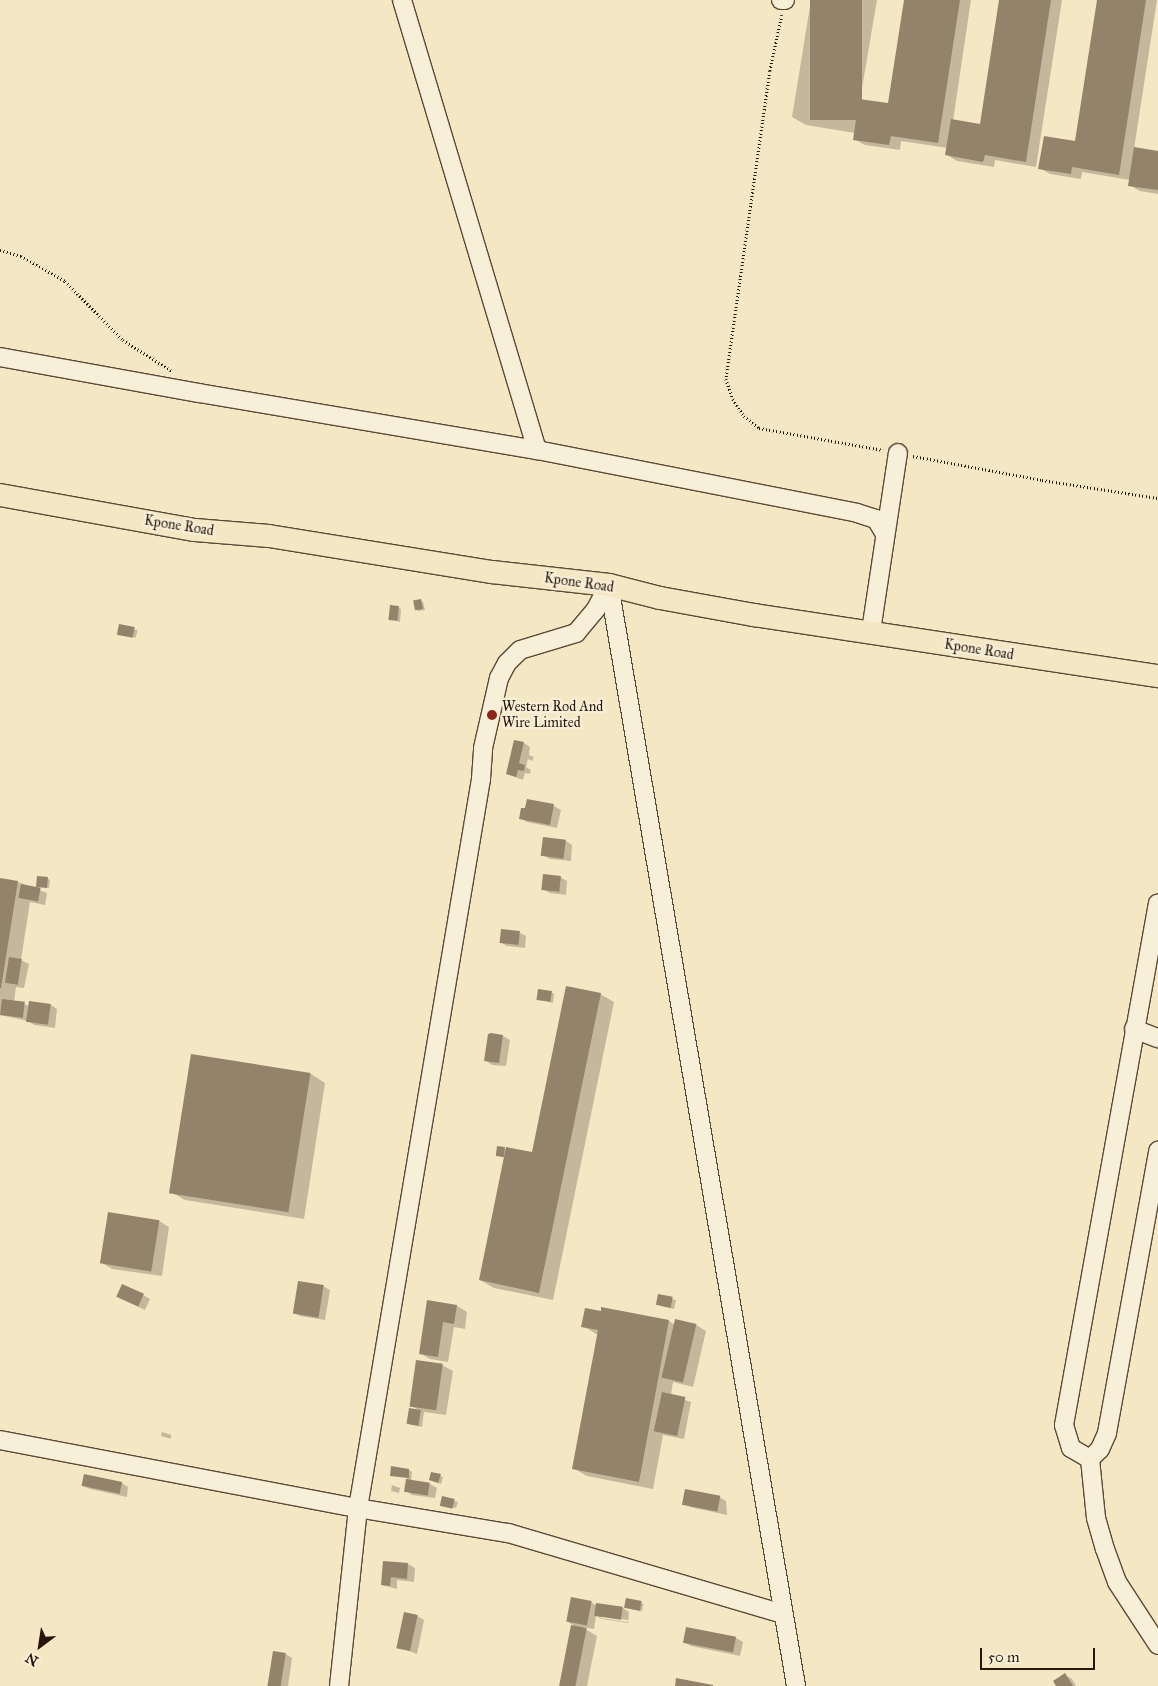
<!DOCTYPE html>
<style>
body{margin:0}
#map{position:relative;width:1158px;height:1686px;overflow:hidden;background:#f4e7c3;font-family:"IM FELL Great Primer",serif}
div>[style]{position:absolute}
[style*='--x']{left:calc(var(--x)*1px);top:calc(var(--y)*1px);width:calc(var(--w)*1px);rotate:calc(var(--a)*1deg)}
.shadow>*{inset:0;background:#0003;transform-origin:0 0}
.building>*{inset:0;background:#93836a;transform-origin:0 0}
.path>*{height:2.5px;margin-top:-1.25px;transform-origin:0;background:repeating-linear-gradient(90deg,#291609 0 1px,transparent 0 3.5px)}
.roads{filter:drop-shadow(1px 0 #5c4a38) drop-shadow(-1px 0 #5c4a38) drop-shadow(0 1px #5c4a38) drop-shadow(0 -1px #5c4a38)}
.minor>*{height:18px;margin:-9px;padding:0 9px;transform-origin:9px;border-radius:9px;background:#f8efd8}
.major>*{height:22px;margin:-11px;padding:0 11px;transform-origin:11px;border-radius:11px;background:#f4e7c3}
.dots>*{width:14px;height:14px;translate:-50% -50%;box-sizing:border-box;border:2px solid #f8efd8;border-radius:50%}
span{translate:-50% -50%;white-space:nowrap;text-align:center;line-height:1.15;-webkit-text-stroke:4.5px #f8efd8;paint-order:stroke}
.street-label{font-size:14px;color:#291609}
.poi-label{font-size:14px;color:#291609}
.left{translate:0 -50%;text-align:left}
.north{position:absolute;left:15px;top:1621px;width:50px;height:50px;-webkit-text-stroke:4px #f8efd8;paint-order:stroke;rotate:211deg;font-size:14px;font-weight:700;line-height:20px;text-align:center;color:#291609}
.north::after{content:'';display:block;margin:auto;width:18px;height:22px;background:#291609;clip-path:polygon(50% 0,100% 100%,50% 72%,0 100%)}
.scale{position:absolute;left:980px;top:1648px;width:115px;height:22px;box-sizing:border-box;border:2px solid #291609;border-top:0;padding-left:6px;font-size:15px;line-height:18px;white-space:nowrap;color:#291609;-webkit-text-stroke:4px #f8efd8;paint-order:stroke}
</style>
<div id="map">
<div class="shadow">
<i style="clip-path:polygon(811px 0,877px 0,860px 100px,889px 105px,905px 0,971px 0,953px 121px,981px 125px,1001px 0,1062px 0,1036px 167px,995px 160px,994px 167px,957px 161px,947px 155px,948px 148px,901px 141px,900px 150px,865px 145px,854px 139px,855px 133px,806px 125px,792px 117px)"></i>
<i style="clip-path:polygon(1098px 0,1157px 0,1134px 149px,1158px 153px,1158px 194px,1140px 191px,1129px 185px,1130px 180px,1082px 172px,1081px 179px,1050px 174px,1040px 168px,1076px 142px)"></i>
<i style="clip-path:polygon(420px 600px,423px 602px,425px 610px,419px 611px,416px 610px)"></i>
<i style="clip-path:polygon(398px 607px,401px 609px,400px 622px,389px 619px)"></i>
<i style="left:120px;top:626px;width:18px;height:8px;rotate:13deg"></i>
<i style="clip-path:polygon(524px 743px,530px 747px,529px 755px,534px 757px,532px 761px,528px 759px,526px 767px,531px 770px,530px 774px,525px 773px,523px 780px,507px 774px)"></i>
<i style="clip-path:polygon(528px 801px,554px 806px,561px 810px,557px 828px,527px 822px,520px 818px,526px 810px)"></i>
<i style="clip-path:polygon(566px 841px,572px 845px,571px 861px,550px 859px,543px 855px)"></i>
<i style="clip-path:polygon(560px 877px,567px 881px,566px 895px,550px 893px,543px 889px)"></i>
<i style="clip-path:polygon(47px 878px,50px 880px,49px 888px,37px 886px)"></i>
<i style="clip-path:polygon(0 879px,18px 882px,47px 893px,45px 905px,30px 902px,21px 960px,29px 964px,24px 988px,16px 987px,14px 1002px,30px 1006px,51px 1005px,57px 1009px,55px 1028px,34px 1025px,28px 1021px,0 1015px)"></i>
<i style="clip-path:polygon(520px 933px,526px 936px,525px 948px,507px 946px,500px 942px)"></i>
<i style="clip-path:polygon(551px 992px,554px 994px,553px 1003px,537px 999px)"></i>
<i style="clip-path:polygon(600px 994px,614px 1002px,553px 1300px,494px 1288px,480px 1280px,505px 1158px,497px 1155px,504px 1149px,533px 1154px)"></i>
<i style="clip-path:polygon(489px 1036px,503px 1036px,510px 1040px,506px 1066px,492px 1065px,486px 1061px)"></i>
<i style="clip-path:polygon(192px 1056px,311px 1074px,325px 1083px,304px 1219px,185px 1200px,171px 1192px)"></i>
<i style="clip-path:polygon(109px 1213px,159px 1221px,169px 1227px,162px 1276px,112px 1269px,102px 1263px)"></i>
<i style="clip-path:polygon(323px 1286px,330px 1290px,325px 1320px,300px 1316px,294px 1312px)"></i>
<i style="clip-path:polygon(143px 1295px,150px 1299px,145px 1310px,124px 1300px)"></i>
<i style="clip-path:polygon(659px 1296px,676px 1300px,674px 1309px,660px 1306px)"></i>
<i style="clip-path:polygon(428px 1301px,457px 1306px,467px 1312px,465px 1329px,454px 1327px,448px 1362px,430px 1359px,420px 1353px)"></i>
<i style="clip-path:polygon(602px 1309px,669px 1321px,675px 1325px,696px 1325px,706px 1331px,693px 1387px,673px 1382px,671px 1395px,691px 1402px,684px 1439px,663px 1435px,653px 1489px,587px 1476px,573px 1468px,598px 1335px,583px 1326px,602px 1313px)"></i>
<i style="clip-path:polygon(442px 1365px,453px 1371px,446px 1415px,424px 1412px,422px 1427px,411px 1425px,408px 1423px,420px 1411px,410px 1405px)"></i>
<i style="left:162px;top:1432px;width:10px;height:4px;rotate:17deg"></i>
<i style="clip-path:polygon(409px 1470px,412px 1472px,411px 1481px,430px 1484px,437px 1488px,435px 1498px,412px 1495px,406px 1491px,407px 1478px,391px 1475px)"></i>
<i style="clip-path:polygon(440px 1476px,443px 1477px,441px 1484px,430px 1480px)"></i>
<i style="clip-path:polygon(122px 1483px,128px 1487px,127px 1497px,90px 1489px,83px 1486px)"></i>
<i style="clip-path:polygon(392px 1485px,400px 1488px,399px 1493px,391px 1491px)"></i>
<i style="clip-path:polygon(719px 1497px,726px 1501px,727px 1515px,690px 1507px,683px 1503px)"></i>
<i style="clip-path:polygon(443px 1498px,458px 1502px,456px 1508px,443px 1505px)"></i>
<i style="clip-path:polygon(384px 1562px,408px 1564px,415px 1568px,414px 1582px,397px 1580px,397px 1589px,382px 1585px)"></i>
<i style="left:627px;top:1600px;width:17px;height:8px;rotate:13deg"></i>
<i style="clip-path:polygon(evenodd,591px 1602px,597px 1606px,623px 1608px,629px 1612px,628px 1623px,602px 1619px,596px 1616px,594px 1629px,582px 1627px,597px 1636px,587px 1686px,560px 1686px,578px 1628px,568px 1622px,591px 1602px,601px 1616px,628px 1620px,627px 1622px,601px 1618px,601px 1616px)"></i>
<i style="clip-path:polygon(417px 1616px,424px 1620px,417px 1654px,398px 1647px)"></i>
<i style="clip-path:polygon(687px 1628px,736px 1638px,743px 1642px,740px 1656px,691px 1646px,684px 1642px)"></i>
<i style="clip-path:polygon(286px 1654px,292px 1658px,288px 1686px,269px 1686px)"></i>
<i style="clip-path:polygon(1065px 1675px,1072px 1679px,1076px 1686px,1058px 1686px)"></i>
</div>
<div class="building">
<i style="left:810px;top:0;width:52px;height:120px"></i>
<i style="clip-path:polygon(904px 0,960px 0,938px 143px,891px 136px,889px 145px,853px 140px,859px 99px,888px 103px)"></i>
<i style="clip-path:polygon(999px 0,1051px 0,1026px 162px,985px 155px,983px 162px,945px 155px,951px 119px,980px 124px)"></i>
<i style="clip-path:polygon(1097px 0,1146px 0,1119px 175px,1072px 167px,1071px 174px,1038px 169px,1044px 136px,1075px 141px)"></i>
<i style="clip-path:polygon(1134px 147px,1158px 151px,1158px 190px,1128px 186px)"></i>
<i style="left:421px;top:599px;width:10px;height:8px;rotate:79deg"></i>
<i style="left:390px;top:605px;width:9px;height:15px;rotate:6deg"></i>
<i style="left:119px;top:624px;width:16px;height:11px;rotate:11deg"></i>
<i style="clip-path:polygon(514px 740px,524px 742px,519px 763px,525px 765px,524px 771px,518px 770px,516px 777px,506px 774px)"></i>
<i style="clip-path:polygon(527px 799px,554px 804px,550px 825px,519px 819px,521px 808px,525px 808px)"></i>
<i style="left:543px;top:837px;width:23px;height:19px;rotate:7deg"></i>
<i style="left:543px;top:874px;width:18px;height:16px;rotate:6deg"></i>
<i style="left:37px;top:876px;width:11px;height:11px;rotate:5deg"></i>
<i style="clip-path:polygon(0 878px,18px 881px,1px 988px,0 988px)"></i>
<i style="left:21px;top:884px;width:20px;height:14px;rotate:11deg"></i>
<i style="left:501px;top:929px;width:19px;height:14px;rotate:6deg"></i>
<i style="left:9px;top:957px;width:13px;height:26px;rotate:9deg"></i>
<i style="clip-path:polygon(566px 986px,601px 993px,539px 1293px,479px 1280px,506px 1147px,532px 1152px)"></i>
<i style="left:538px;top:989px;width:14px;height:11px;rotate:8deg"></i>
<i style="left:2px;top:999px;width:23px;height:16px;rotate:7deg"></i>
<i style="left:29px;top:1001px;width:22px;height:21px;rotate:8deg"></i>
<i style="clip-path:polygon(491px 1033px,503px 1035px,499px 1063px,484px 1061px,488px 1034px)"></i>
<i style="left:191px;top:1054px;width:121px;height:141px;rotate:9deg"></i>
<i style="left:497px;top:1146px;width:8px;height:10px;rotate:7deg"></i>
<i style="left:108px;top:1212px;width:52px;height:52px;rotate:9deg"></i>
<i style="left:298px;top:1281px;width:26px;height:33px;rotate:9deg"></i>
<i style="left:122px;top:1284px;width:24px;height:14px;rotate:24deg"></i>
<i style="left:658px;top:1294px;width:15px;height:11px;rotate:11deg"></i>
<i style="clip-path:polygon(427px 1300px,457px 1305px,454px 1324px,443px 1322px,438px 1357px,419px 1354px)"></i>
<i style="clip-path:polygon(601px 1307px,669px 1320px,639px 1482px,572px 1469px,598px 1330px,581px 1327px,585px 1308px,601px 1311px)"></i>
<i style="left:675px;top:1319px;width:22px;height:60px;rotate:13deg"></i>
<i style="left:416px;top:1360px;width:27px;height:47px;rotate:8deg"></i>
<i style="left:662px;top:1392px;width:24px;height:40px;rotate:12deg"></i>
<i style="left:409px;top:1408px;width:12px;height:16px;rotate:9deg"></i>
<i style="clip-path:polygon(391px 1466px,409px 1469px,409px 1478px,390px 1476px)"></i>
<i style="clip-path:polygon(431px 1472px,441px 1474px,438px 1483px,429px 1480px)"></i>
<i style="left:84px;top:1474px;width:39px;height:12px;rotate:12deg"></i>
<i style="left:406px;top:1479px;width:24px;height:13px;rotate:9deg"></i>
<i style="left:685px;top:1489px;width:36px;height:16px;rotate:11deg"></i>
<i style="left:442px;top:1496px;width:13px;height:10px;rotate:13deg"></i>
<i style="clip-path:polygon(383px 1561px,408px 1563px,407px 1579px,391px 1577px,390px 1586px,381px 1585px)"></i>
<i style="left:571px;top:1597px;width:21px;height:25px;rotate:11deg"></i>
<i style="left:626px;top:1598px;width:16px;height:10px;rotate:11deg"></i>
<i style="left:596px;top:1603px;width:27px;height:13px;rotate:8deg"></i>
<i style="left:404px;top:1612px;width:14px;height:37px;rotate:12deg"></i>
<i style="left:571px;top:1625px;width:16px;height:62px;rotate:11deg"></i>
<i style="left:686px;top:1627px;width:51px;height:16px;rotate:11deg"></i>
<i style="left:273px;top:1651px;width:13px;height:36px;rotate:9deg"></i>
<i style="clip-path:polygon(1065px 1673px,1073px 1686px,1056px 1686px,1053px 1681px)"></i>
<i style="clip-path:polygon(676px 1678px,713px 1685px,713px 1686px,675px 1686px)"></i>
</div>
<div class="path">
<i style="--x:782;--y:15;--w:57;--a:102.1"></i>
<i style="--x:770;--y:71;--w:311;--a:98.1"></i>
<i style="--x:726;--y:379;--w:21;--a:71"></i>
<i style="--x:733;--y:399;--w:20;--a:57"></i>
<i style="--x:744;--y:416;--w:19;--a:39"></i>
<i style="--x:759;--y:428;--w:126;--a:10.1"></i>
<i style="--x:0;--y:250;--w:22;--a:16"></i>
<i style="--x:21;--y:256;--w:51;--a:29.6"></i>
<i style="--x:65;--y:281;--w:83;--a:45.5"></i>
<i style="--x:123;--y:340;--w:58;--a:32.3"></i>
<i style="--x:913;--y:456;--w:131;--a:10.5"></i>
<i style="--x:1042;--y:480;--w:117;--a:8.8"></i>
</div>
<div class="roads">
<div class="minor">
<i style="--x:402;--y:0;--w:470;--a:73.3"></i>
<i style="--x:781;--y:0;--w:4;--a:0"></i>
<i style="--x:0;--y:357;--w:202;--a:10.3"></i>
<i style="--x:199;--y:393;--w:343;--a:9.6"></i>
<i style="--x:537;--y:450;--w:326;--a:11.1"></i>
<i style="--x:857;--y:513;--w:20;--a:18"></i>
<i style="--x:876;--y:519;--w:17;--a:59"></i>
<i style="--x:609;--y:585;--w:1117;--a:80.36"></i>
<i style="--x:871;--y:631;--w:180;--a:-81.4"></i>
<i style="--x:1134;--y:1029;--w:26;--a:21"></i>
<i style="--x:0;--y:1440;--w:364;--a:10.8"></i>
<i style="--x:358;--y:1508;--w:152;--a:9.5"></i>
<i style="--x:508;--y:1533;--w:287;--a:16.4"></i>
<i style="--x:1090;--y:1459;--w:22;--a:-150"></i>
<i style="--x:1071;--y:1448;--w:24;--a:-107"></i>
<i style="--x:1064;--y:1425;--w:530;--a:-79.79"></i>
<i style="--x:1090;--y:1459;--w:14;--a:-45"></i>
<i style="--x:1100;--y:1449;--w:17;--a:-66"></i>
<i style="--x:1107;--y:1433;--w:287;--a:-79.7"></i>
<i style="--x:1090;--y:1459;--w:59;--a:84.2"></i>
<i style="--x:1096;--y:1518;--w:32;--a:74"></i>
<i style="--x:1105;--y:1549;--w:35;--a:70"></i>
<i style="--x:1117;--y:1582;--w:75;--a:56.9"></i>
<i style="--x:339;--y:1686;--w:179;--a:-83.9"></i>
<i style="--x:358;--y:1508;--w:739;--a:-80.42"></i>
<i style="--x:481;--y:779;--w:31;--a:-86"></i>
<i style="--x:483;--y:748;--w:72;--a:-77.1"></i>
<i style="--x:499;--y:678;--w:17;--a:-62"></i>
<i style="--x:507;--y:663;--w:18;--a:-45"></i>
<i style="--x:520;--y:650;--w:59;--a:-16.9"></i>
<i style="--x:576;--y:633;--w:31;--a:-50"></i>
<i style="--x:596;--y:609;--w:27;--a:-62"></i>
</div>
<div class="major">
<i style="--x:0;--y:495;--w:198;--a:10.2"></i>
<i style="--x:195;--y:530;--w:74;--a:4.6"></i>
<i style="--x:269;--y:536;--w:226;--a:9.2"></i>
<i style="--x:492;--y:572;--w:118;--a:6.3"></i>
<i style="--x:609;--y:585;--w:53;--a:14.3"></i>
<i style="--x:660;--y:598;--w:96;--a:10.3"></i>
<i style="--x:754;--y:615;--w:409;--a:8.6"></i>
</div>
</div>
<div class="dots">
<i style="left:492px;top:715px;background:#8f2418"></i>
</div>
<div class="street-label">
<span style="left:179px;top:526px;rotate:9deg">Kpone Road</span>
<span style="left:579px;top:583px;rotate:8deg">Kpone Road</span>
<span style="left:979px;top:650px;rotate:9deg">Kpone Road</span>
</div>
<div class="poi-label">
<span class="left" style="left:502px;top:715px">Western Rod And<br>Wire Limited</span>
</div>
<div class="north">N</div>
<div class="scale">50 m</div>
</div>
